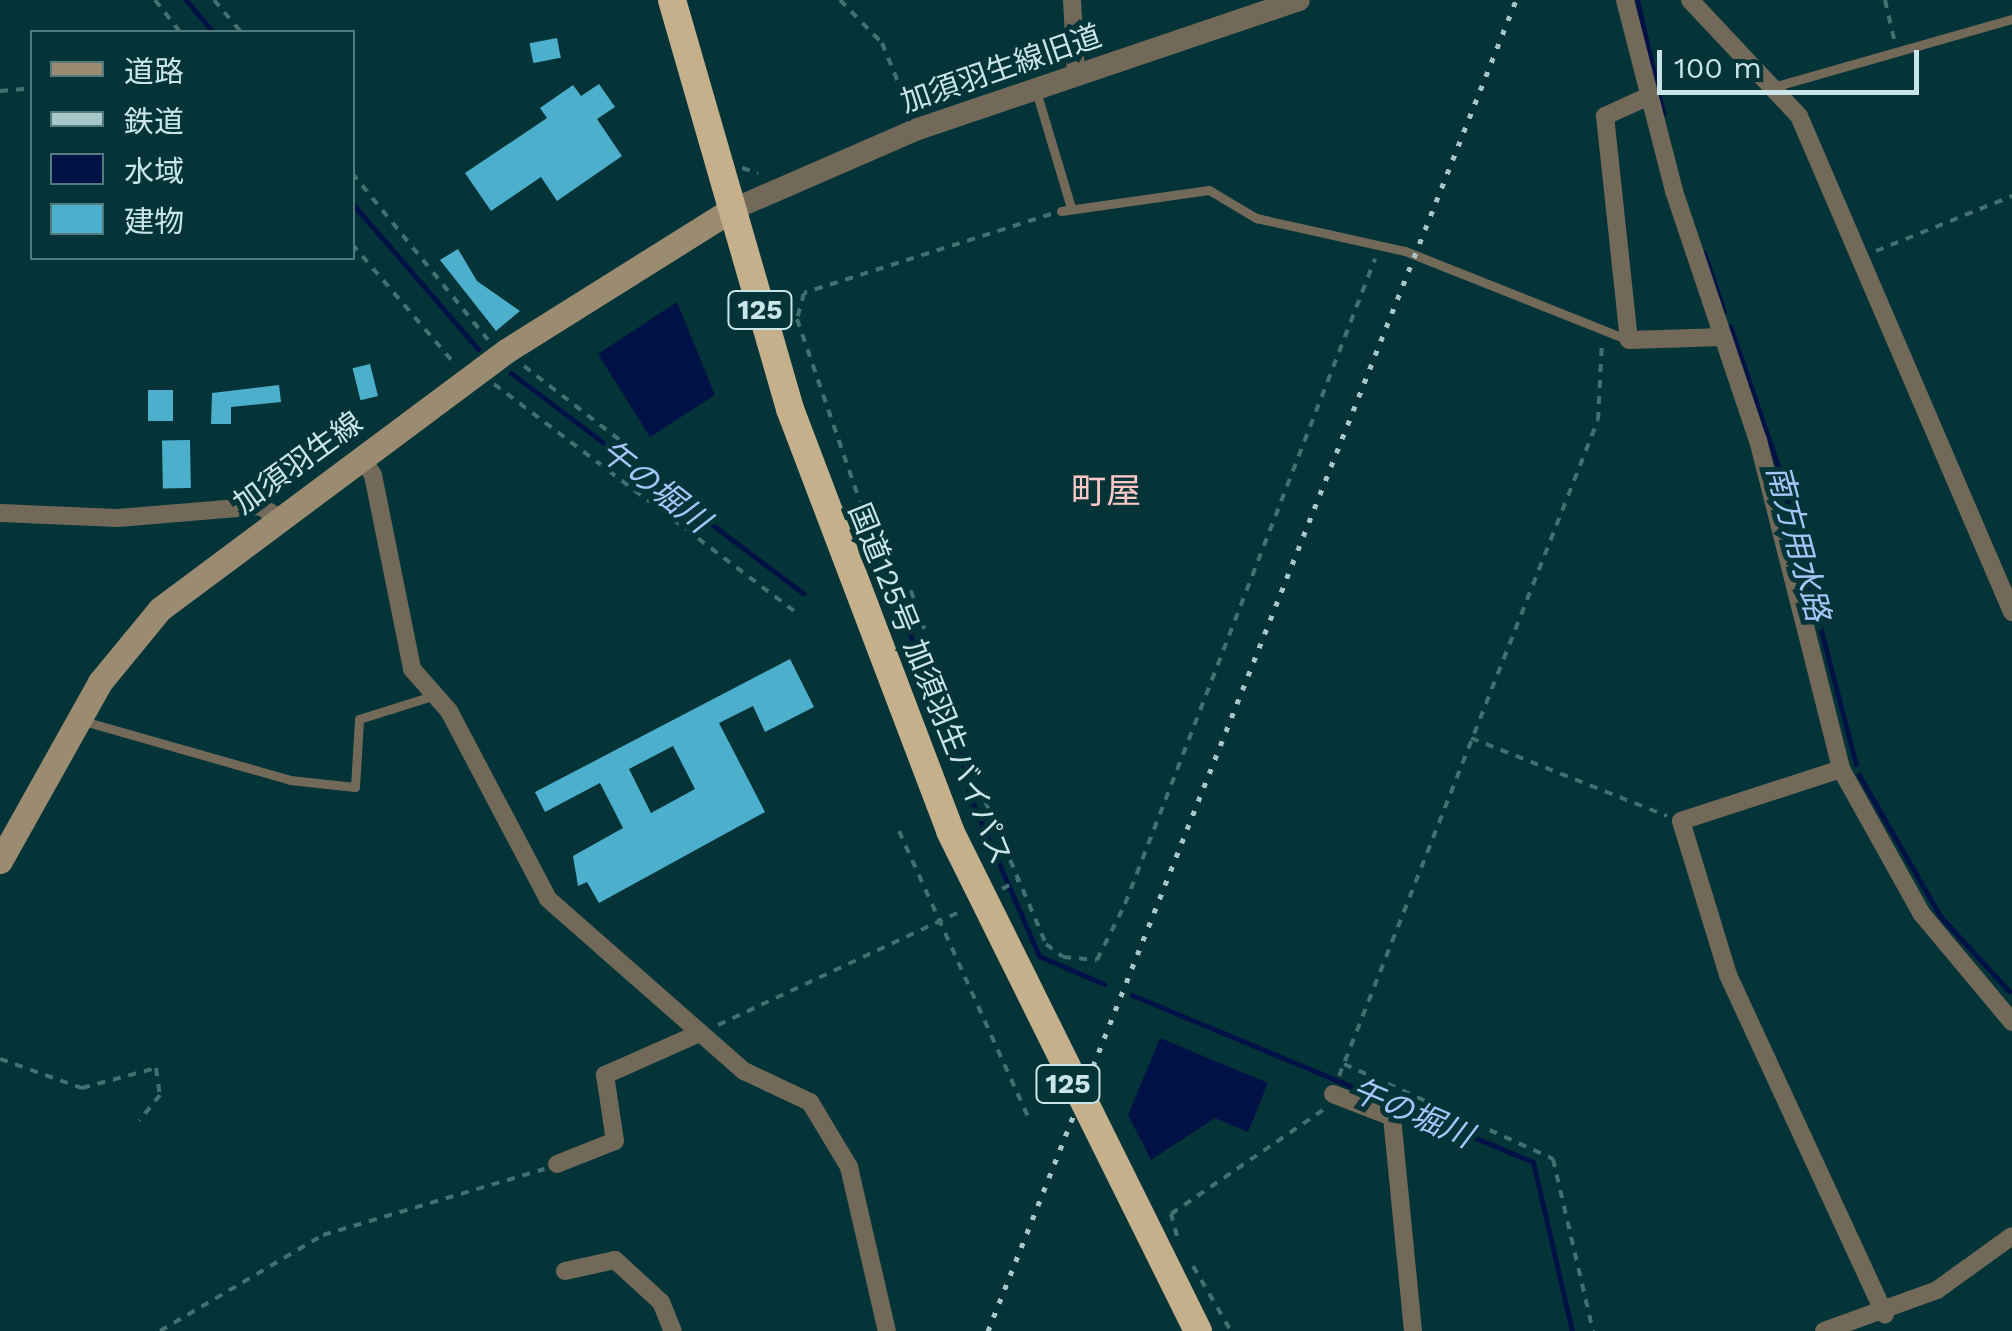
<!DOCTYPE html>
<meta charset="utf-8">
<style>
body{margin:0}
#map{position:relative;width:2012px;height:1331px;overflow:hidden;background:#043437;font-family:"Work Sans","Noto Sans JP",sans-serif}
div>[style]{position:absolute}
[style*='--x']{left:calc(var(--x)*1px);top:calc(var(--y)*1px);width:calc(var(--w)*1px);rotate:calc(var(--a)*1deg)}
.water>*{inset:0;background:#001245}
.stream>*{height:5px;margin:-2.5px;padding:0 2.5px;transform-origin:2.5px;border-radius:2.5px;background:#001245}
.building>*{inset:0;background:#4cafcc;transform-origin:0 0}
.path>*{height:4px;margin-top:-2px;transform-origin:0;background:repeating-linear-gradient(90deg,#466f72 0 8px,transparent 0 16px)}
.service>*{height:9px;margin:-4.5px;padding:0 4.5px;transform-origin:4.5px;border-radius:4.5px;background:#736959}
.minor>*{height:18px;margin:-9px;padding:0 9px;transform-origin:9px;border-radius:9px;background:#736959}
.tertiary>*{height:22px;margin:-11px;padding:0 11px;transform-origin:11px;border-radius:11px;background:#736959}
.secondary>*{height:25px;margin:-12.5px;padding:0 12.5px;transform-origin:12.5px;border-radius:12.5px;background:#9a8b71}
.trunk>*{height:28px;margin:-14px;padding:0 14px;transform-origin:14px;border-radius:14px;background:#c6b08b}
.rail>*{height:5px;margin-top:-2.5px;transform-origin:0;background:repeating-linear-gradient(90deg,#a7c7c9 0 5px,transparent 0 15px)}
.trunk-bridge>*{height:28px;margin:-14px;padding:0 14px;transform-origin:14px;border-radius:14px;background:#c6b08b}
span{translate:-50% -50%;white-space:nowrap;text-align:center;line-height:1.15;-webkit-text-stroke:10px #043437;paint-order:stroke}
.shield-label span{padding:2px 8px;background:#043437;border:2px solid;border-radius:8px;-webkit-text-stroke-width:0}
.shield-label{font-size:28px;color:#c9e5e7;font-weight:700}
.street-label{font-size:30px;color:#c9e5e7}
.water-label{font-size:32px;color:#a7c5f8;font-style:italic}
.quarter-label{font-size:35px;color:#fdc9c7}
.legend{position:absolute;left:30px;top:30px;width:325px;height:230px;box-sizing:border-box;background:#043437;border:2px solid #537b7d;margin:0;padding:12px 18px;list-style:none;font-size:30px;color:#c9e5e7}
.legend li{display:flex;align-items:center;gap:20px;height:50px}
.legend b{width:50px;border:2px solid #537b7d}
.scale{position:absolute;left:1657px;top:50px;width:262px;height:45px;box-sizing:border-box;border:5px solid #c9e5e7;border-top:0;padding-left:12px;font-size:30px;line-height:35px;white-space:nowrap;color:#c9e5e7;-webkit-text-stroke:8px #043437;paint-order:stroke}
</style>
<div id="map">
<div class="water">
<i style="clip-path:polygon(677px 302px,715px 395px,650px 437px,598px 354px)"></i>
<i style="clip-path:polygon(1160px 1038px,1268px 1083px,1248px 1132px,1215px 1118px,1151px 1160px,1128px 1115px)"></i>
</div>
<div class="stream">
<i style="--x:186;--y:0;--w:42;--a:49.8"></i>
<i style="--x:1637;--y:0;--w:116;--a:77"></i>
<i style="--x:352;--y:203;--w:193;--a:49.2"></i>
<i style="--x:1704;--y:253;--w:62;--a:71.3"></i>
<i style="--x:1730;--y:326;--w:151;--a:71.1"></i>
<i style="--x:1779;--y:469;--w:305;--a:75.4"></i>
<i style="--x:511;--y:373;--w:366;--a:37"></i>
<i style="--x:889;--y:589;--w:162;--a:65.2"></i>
<i style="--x:957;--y:736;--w:62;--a:78"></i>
<i style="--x:970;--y:797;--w:173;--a:66.5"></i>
<i style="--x:1039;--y:956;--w:71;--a:23.3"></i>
<i style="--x:1859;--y:775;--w:163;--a:60.1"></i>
<i style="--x:1940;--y:916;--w:102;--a:47.4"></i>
<i style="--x:1132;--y:995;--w:434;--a:22.6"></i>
<i style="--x:1533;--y:1162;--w:173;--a:77"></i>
</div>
<div class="building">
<i style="left:557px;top:38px;width:20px;height:28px;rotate:79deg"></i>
<i style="clip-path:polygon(599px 84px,615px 107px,597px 119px,622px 156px,557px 201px,541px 177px,491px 211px,465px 173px,547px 118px,540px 108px,573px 85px,581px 96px)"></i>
<i style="clip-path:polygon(458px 249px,477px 281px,520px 311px,496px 331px,440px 260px)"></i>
<i style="left:370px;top:364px;width:33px;height:18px;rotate:76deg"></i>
<i style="clip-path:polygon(279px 385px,281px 402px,231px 407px,231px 424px,211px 424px,212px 393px)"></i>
<i style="left:173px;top:390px;width:31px;height:25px;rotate:90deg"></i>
<i style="left:190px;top:440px;width:48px;height:28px;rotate:89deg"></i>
<i style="clip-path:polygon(evenodd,790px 659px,814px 707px,765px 732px,753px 706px,719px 723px,765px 812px,599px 903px,587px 882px,578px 886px,573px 856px,623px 828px,600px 783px,545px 812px,535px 792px,790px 659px,673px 746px,695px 789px,651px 813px,629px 769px,673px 746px)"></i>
</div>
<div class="path">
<i style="--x:155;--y:0;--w:41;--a:52"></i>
<i style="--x:214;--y:0;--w:42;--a:49.8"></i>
<i style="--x:840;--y:0;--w:60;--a:45.7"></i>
<i style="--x:882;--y:43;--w:74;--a:67.6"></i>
<i style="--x:1885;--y:0;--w:40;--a:77"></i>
<i style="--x:0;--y:91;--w:32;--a:-5"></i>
<i style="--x:742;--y:168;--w:17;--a:17"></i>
<i style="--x:352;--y:173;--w:215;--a:50.8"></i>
<i style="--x:1051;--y:214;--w:259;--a:162.3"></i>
<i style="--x:804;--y:293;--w:27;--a:105"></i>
<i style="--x:797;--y:319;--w:268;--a:71"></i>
<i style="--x:884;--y:572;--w:33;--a:35"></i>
<i style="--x:911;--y:591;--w:223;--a:70.6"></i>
<i style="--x:985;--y:801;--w:155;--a:66.9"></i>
<i style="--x:1046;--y:944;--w:21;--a:37"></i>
<i style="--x:1063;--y:957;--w:34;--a:5"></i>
<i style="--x:1097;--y:960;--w:63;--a:-63.4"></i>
<i style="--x:1125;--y:904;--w:692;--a:-68.81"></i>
<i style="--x:352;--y:244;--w:158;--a:49.4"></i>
<i style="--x:1876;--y:251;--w:147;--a:-22"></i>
<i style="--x:524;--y:366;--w:144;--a:37.7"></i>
<i style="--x:494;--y:384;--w:378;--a:37.1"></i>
<i style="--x:1471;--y:738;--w:211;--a:21.7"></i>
<i style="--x:899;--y:831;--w:320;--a:65.7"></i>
<i style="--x:1002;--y:889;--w:18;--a:-29"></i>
<i style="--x:718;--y:1025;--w:271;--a:-25.1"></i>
<i style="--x:0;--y:1059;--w:87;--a:19.5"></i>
<i style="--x:82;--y:1088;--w:77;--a:-15.1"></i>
<i style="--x:156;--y:1068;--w:27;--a:82"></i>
<i style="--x:160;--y:1095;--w:33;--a:129"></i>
<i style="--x:1344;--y:1064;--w:230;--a:24.4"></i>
<i style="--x:1553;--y:1159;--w:177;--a:76.9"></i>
<i style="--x:1339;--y:1076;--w:705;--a:-68.46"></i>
<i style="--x:1598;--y:420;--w:80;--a:-87.1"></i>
<i style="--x:1177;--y:1236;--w:23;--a:-105"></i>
<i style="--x:1171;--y:1214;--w:188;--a:-34.4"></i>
<i style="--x:1193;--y:1266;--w:75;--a:59.7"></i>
<i style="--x:160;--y:1331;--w:189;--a:-30.5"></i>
<i style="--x:323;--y:1235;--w:231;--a:-16.6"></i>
</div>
<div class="service">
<i style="--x:1773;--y:87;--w:248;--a:-15.9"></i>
<i style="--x:1036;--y:91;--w:122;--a:73.3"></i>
<i style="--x:1061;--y:211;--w:149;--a:-8.1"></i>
<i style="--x:1209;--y:190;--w:55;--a:30.8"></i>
<i style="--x:1256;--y:218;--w:153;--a:12.5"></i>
<i style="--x:1405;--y:251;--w:241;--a:21.7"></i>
<i style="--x:80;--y:720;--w:218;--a:15.9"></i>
<i style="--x:290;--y:780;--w:65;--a:6.1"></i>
<i style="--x:355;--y:787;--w:68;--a:-86.6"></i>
<i style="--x:359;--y:719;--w:80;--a:-17.5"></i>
</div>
<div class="minor">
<i style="--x:1072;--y:0;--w:74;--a:86.9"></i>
<i style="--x:1625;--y:0;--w:197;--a:75.6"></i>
<i style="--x:1674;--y:191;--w:263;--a:71.4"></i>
<i style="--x:1758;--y:440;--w:339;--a:75.8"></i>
<i style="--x:1841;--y:769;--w:165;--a:60.9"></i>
<i style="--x:1921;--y:913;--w:142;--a:50.1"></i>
<i style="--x:1690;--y:0;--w:159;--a:46.8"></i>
<i style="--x:1799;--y:116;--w:540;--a:66.76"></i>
<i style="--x:1647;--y:97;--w:46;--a:155.7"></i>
<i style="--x:1605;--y:116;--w:225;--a:83.9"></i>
<i style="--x:1629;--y:340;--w:94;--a:-1.8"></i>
<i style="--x:361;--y:456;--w:22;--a:58"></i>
<i style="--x:373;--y:475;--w:198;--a:78.6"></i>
<i style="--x:412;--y:669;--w:56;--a:48.6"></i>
<i style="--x:449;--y:711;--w:212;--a:62.2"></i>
<i style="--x:548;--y:899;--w:261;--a:41.3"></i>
<i style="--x:744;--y:1071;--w:73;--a:25.2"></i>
<i style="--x:810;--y:1102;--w:76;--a:59"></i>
<i style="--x:849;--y:1167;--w:168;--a:77"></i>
<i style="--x:0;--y:513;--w:118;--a:2.4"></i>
<i style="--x:118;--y:518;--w:143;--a:-4.8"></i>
<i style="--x:260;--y:506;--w:22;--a:32"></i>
<i style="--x:1841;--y:769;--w:168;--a:162"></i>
<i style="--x:1681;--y:821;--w:161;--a:73"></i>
<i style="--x:1728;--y:975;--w:374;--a:65.2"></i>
<i style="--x:1333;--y:1094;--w:63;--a:21.3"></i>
<i style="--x:1392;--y:1117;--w:215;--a:84.4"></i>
<i style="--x:557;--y:1164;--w:62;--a:-21.6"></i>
<i style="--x:615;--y:1141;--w:67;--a:-98.6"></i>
<i style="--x:605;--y:1075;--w:104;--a:-23.9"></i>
<i style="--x:565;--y:1271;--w:51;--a:-12.4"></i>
<i style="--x:615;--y:1260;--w:62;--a:42.4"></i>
<i style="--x:661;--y:1302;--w:31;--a:68"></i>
<i style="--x:1824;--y:1331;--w:120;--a:-19.9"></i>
<i style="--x:1937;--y:1290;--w:92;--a:-35.8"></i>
</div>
<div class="tertiary">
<i style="--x:729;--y:211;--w:206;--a:-23.5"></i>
<i style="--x:918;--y:129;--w:402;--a:-18.7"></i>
</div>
<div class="secondary">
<i style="--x:0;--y:861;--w:205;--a:-60.8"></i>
<i style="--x:100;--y:682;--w:94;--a:-50.6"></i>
<i style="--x:160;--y:609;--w:432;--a:-36.7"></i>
<i style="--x:506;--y:351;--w:263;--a:-32.1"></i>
</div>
<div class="trunk">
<i style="--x:672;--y:0;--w:426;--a:73.9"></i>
<i style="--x:790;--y:409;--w:451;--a:69.2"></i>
</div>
<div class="rail">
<i style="--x:988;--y:1331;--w:1432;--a:-68.36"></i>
</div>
<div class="trunk-bridge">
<i style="--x:950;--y:831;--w:558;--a:63.62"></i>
</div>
<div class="shield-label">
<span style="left:760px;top:310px">125</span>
<span style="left:1068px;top:1084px">125</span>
</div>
<div class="street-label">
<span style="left:1001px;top:69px;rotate:-19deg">加須羽生線旧道</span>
<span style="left:298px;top:463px;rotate:-36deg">加須羽生線</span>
<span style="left:930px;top:684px;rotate:68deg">国道125号 加須羽生バイパス</span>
</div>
<div class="water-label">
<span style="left:655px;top:486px;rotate:38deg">午の堀川</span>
<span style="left:1798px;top:543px;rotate:75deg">南方用水路</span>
<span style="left:1412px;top:1113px;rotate:23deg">午の堀川</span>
</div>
<div class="quarter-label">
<span style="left:1106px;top:491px">町屋</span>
</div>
<ul class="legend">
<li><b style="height:12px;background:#9a8b71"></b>道路</li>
<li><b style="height:12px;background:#a7c7c9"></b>鉄道</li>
<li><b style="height:28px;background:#001245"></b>水域</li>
<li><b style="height:28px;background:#4cafcc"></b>建物</li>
</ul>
<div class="scale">100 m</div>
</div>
